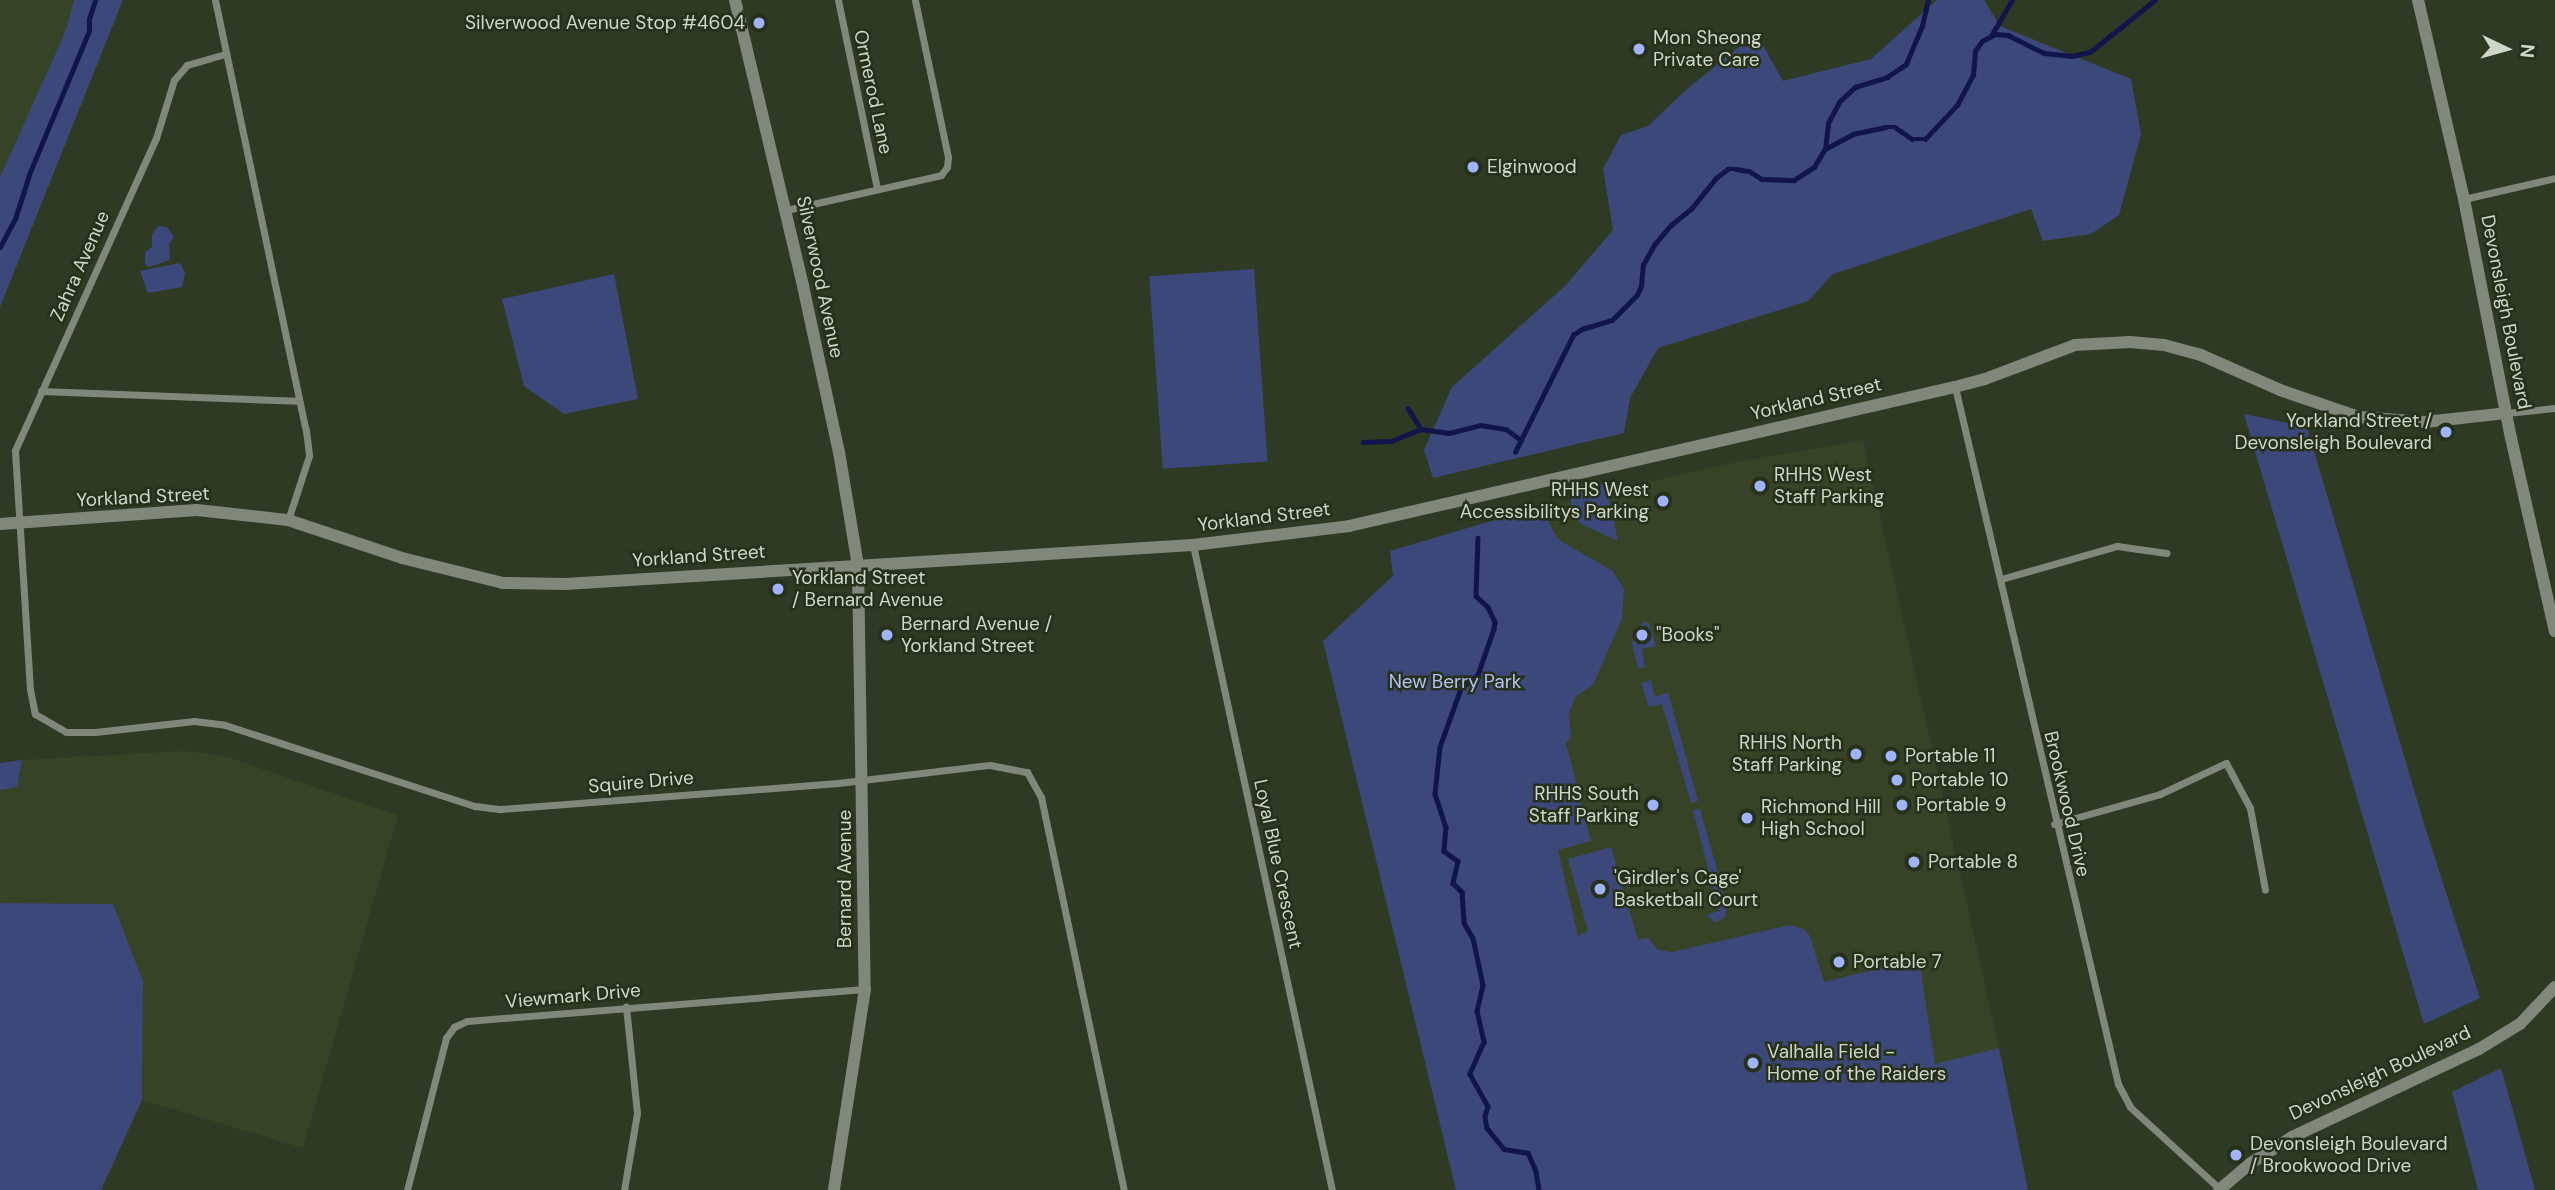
<!DOCTYPE html>
<style>
body{margin:0}
#map{position:relative;width:2555px;height:1190px;overflow:hidden;background:#2f3a24;font-family:"DM Sans",sans-serif}
div>[style]{position:absolute}
[style*='--x']{left:calc(var(--x)*1px);top:calc(var(--y)*1px);width:calc(var(--w)*1px);rotate:calc(var(--a)*1deg)}
.built>*{inset:0;background:#364326}
.green>*{inset:0;background:#3d487a;transform-origin:0 0}
.stream>*{height:4.5px;margin:-2.25px;padding:0 2.25px;transform-origin:2.25px;border-radius:2.25px;background:#11154c}
.minor>*{height:7px;margin:-3.5px;padding:0 3.5px;transform-origin:3.5px;border-radius:3.5px;background:#82877c}
.tertiary>*{height:12px;margin:-6px;padding:0 6px;transform-origin:6px;border-radius:6px;background:#82877c}
.dots>*{width:19px;height:19px;translate:-50% -50%;box-sizing:border-box;border:4px solid #26301a;border-radius:50%}
span{translate:-50% -50%;white-space:nowrap;text-align:center;line-height:1.15;-webkit-text-stroke:5px #26301a;paint-order:stroke}
.poi-label{font-size:19px;color:#d0d7c9}
.right{translate:-100% -50%;text-align:right}
.left{translate:0 -50%;text-align:left}
.street-label{font-size:19px;color:#d0d7c9}
.park-label{font-size:19px;color:#b3c2f8}
.north{position:absolute;left:2471px;top:14px;width:70px;height:70px;-webkit-text-stroke:5px #26301a;paint-order:stroke;rotate:95deg;font-size:19px;font-weight:700;line-height:28px;text-align:center;color:#d0d7c9}
.north::after{content:'';display:block;margin:auto;width:24px;height:32px;background:#d0d7c9;clip-path:polygon(50% 0,100% 100%,50% 72%,0 100%)}
</style>
<div id="map">
<div class="built">
<i style="clip-path:polygon(0 0,74px 0,66px 30px,0 177px)"></i>
<i style="clip-path:polygon(1863px 440px,1999px 1048px,1927px 1067px,1554px 953px,1561px 710px,1622px 618px,1624px 589px,1613px 571px,1564px 543px,1556px 536px,1546px 517px,1532px 509px,1728px 464px)"></i>
<i style="clip-path:polygon(185px 751px,224px 756px,398px 815px,303px 1148px,142px 1100px,143px 981px,113px 904px,0 903px,0 790px,17px 787px,22px 760px)"></i>
</div>
<div class="green">
<i style="clip-path:polygon(74px 0,123px 0,0 307px,0 177px,66px 30px)"></i>
<i style="clip-path:polygon(1937px 0,1984px 0,2000px 26px,2131px 79px,2141px 134px,2119px 215px,2091px 234px,2043px 241px,2031px 209px,1833px 274px,1808px 301px,1658px 348px,1630px 398px,1624px 433px,1433px 478px,1424px 450px,1452px 387px,1565px 286px,1613px 230px,1603px 169px,1621px 135px,1648px 126px,1686px 90px,1756px 33px,1783px 81px,1871px 59px)"></i>
<i style="clip-path:polygon(158px 226px,167px 227px,174px 237px,169px 244px,170px 260px,149px 267px,145px 264px,145px 252px,152px 247px,152px 235px)"></i>
<i style="clip-path:polygon(180px 263px,185px 273px,182px 287px,148px 293px,140px 271px)"></i>
<i style="left:1254px;top:269px;width:193px;height:105px;rotate:86deg"></i>
<i style="clip-path:polygon(614px 274px,638px 399px,564px 414px,524px 386px,502px 299px)"></i>
<i style="clip-path:polygon(2244px 414px,2307px 427px,2425px 827px,2480px 998px,2424px 1024px)"></i>
<i style="clip-path:polygon(1594px 482px,1603px 484px,1607px 490px,1618px 541px,1581px 524px,1571px 513px,1571px 493px,1582px 484px)"></i>
<i style="clip-path:polygon(1532px 509px,1539px 510px,1546px 517px,1556px 536px,1564px 543px,1613px 571px,1624px 589px,1622px 619px,1611px 644px,1593px 685px,1576px 696px,1569px 713px,1571px 737px,1566px 743px,1591px 841px,1558px 850px,1578px 936px,1588px 931px,1568px 859px,1611px 847px,1638px 940px,1648px 938px,1658px 950px,1672px 952px,1790px 925px,1804px 929px,1810px 936px,1824px 982px,1919px 959px,1935px 1064px,1999px 1048px,2028px 1190px,1456px 1190px,1323px 641px,1393px 576px,1390px 551px)"></i>
<i style="clip-path:polygon(1644px 622px,1649px 623px,1656px 646px,1642px 649px,1645px 667px,1638px 669px,1632px 643px,1641px 624px)"></i>
<i style="clip-path:polygon(1651px 680px,1655px 697px,1668px 692px,1698px 801px,1691px 803px,1662px 704px,1649px 707px,1641px 683px)"></i>
<i style="clip-path:polygon(22px 760px,17px 787px,0 790px,0 763px)"></i>
<i style="clip-path:polygon(1700px 809px,1727px 905px,1726px 916px,1716px 923px,1706px 915px,1719px 911px,1693px 810px)"></i>
<i style="clip-path:polygon(0 903px,113px 904px,143px 981px,142px 1100px,101px 1190px,0 1190px)"></i>
<i style="clip-path:polygon(2501px 1068px,2535px 1190px,2478px 1190px,2452px 1092px)"></i>
</div>
<div class="stream">
<i style="--x:1991;--y:36;--w:42;--a:-59.7"></i>
<i style="--x:1825;--y:149;--w:26;--a:-83"></i>
<i style="--x:1828;--y:123;--w:24;--a:-62"></i>
<i style="--x:1839;--y:102;--w:22;--a:-43"></i>
<i style="--x:1855;--y:87;--w:34;--a:-17"></i>
<i style="--x:1887;--y:77;--w:23;--a:-34"></i>
<i style="--x:1906;--y:64;--w:41;--a:-67.2"></i>
<i style="--x:1922;--y:26;--w:27;--a:-77"></i>
<i style="--x:0;--y:247;--w:32;--a:-62"></i>
<i style="--x:15;--y:219;--w:49;--a:-72.3"></i>
<i style="--x:30;--y:172;--w:153;--a:-67.3"></i>
<i style="--x:89;--y:31;--w:12;--a:-90"></i>
<i style="--x:89;--y:19;--w:20;--a:-72"></i>
<i style="--x:1408;--y:408;--w:25;--a:58"></i>
<i style="--x:1363;--y:442;--w:28;--a:-2"></i>
<i style="--x:1391;--y:441;--w:32;--a:-22"></i>
<i style="--x:1421;--y:429;--w:28;--a:8"></i>
<i style="--x:1449;--y:433;--w:32;--a:-14"></i>
<i style="--x:1480;--y:425;--w:26;--a:9"></i>
<i style="--x:1506;--y:429;--w:19;--a:36"></i>
<i style="--x:1515;--y:452;--w:131;--a:-63.6"></i>
<i style="--x:1573;--y:335;--w:11;--a:-34"></i>
<i style="--x:1582;--y:329;--w:31;--a:-17"></i>
<i style="--x:1612;--y:320;--w:35;--a:-45"></i>
<i style="--x:1637;--y:295;--w:10;--a:-66"></i>
<i style="--x:1641;--y:286;--w:21;--a:-85"></i>
<i style="--x:1643;--y:265;--w:23;--a:-61"></i>
<i style="--x:1654;--y:245;--w:26;--a:-50"></i>
<i style="--x:1671;--y:225;--w:26;--a:-39"></i>
<i style="--x:1691;--y:209;--w:40;--a:-51"></i>
<i style="--x:1716;--y:178;--w:15;--a:-37"></i>
<i style="--x:1728;--y:169;--w:8;--a:0"></i>
<i style="--x:1736;--y:169;--w:13;--a:9"></i>
<i style="--x:1749;--y:171;--w:15;--a:32"></i>
<i style="--x:1762;--y:179;--w:32;--a:2"></i>
<i style="--x:1794;--y:180;--w:24;--a:-33"></i>
<i style="--x:1814;--y:167;--w:21;--a:-59"></i>
<i style="--x:1825;--y:149;--w:32;--a:-28"></i>
<i style="--x:1853;--y:134;--w:33;--a:-12"></i>
<i style="--x:1885;--y:127;--w:10;--a:0"></i>
<i style="--x:1895;--y:127;--w:21;--a:35"></i>
<i style="--x:1912;--y:139;--w:13;--a:0"></i>
<i style="--x:1925;--y:139;--w:47;--a:-46.7"></i>
<i style="--x:1957;--y:105;--w:34;--a:-62"></i>
<i style="--x:1973;--y:75;--w:24;--a:-85"></i>
<i style="--x:1975;--y:51;--w:12;--a:-55"></i>
<i style="--x:1982;--y:41;--w:15;--a:-28"></i>
<i style="--x:1995;--y:34;--w:13;--a:4"></i>
<i style="--x:2008;--y:35;--w:40;--a:26.6"></i>
<i style="--x:2044;--y:53;--w:28;--a:6"></i>
<i style="--x:2072;--y:56;--w:18;--a:-13"></i>
<i style="--x:2090;--y:52;--w:83;--a:-38.7"></i>
<i style="--x:1478;--y:538;--w:58;--a:92"></i>
<i style="--x:1476;--y:596;--w:16;--a:43"></i>
<i style="--x:1488;--y:607;--w:17;--a:65"></i>
<i style="--x:1495;--y:622;--w:7;--a:98"></i>
<i style="--x:1494;--y:629;--w:49;--a:109.2"></i>
<i style="--x:1478;--y:675;--w:22;--a:141"></i>
<i style="--x:1461;--y:689;--w:62;--a:109.9"></i>
<i style="--x:1440;--y:747;--w:47;--a:96.1"></i>
<i style="--x:1435;--y:794;--w:35;--a:72"></i>
<i style="--x:1446;--y:827;--w:24;--a:95"></i>
<i style="--x:1444;--y:851;--w:17;--a:36"></i>
<i style="--x:1458;--y:861;--w:23;--a:103"></i>
<i style="--x:1453;--y:883;--w:13;--a:45"></i>
<i style="--x:1462;--y:892;--w:31;--a:86"></i>
<i style="--x:1464;--y:923;--w:17;--a:59"></i>
<i style="--x:1473;--y:938;--w:48;--a:78"></i>
<i style="--x:1483;--y:985;--w:27;--a:103"></i>
<i style="--x:1477;--y:1011;--w:32;--a:77"></i>
<i style="--x:1484;--y:1042;--w:35;--a:114"></i>
<i style="--x:1470;--y:1074;--w:37;--a:61"></i>
<i style="--x:1488;--y:1106;--w:10;--a:107"></i>
<i style="--x:1485;--y:1116;--w:12;--a:81"></i>
<i style="--x:1487;--y:1128;--w:27;--a:51"></i>
<i style="--x:1504;--y:1149;--w:24;--a:9"></i>
<i style="--x:1528;--y:1153;--w:20;--a:66"></i>
<i style="--x:1536;--y:1171;--w:19;--a:81"></i>
</div>
<div class="minor">
<i style="--x:215;--y:0;--w:440;--a:78.1"></i>
<i style="--x:306;--y:430;--w:26;--a:83"></i>
<i style="--x:309;--y:456;--w:67;--a:108.2"></i>
<i style="--x:838;--y:0;--w:193;--a:78.3"></i>
<i style="--x:225;--y:54;--w:40;--a:164"></i>
<i style="--x:187;--y:65;--w:20;--a:131"></i>
<i style="--x:174;--y:80;--w:61;--a:107.2"></i>
<i style="--x:156;--y:138;--w:343;--a:114.3"></i>
<i style="--x:15;--y:451;--w:238;--a:86.4"></i>
<i style="--x:30;--y:689;--w:25;--a:79"></i>
<i style="--x:35;--y:714;--w:36;--a:30"></i>
<i style="--x:66;--y:732;--w:29;--a:0"></i>
<i style="--x:95;--y:732;--w:100;--a:-6.3"></i>
<i style="--x:194;--y:721;--w:31;--a:7"></i>
<i style="--x:225;--y:725;--w:263;--a:18"></i>
<i style="--x:475;--y:806;--w:26;--a:7"></i>
<i style="--x:501;--y:809;--w:338;--a:-4.4"></i>
<i style="--x:838;--y:783;--w:153;--a:-6.8"></i>
<i style="--x:990;--y:765;--w:38;--a:11"></i>
<i style="--x:1027;--y:772;--w:29;--a:61"></i>
<i style="--x:1041;--y:797;--w:402;--a:78.1"></i>
<i style="--x:2464;--y:199;--w:93;--a:-13"></i>
<i style="--x:786;--y:210;--w:159;--a:-12.7"></i>
<i style="--x:941;--y:175;--w:10;--a:-53"></i>
<i style="--x:947;--y:167;--w:10;--a:-84"></i>
<i style="--x:948;--y:157;--w:160;--a:-101.9"></i>
<i style="--x:1955;--y:387;--w:716;--a:76.84"></i>
<i style="--x:2118;--y:1084;--w:26;--a:62"></i>
<i style="--x:2130;--y:1107;--w:123;--a:42.4"></i>
<i style="--x:41;--y:391;--w:257;--a:2.2"></i>
<i style="--x:2506;--y:413;--w:49;--a:-5.8"></i>
<i style="--x:1193;--y:545;--w:660;--a:77.84"></i>
<i style="--x:2001;--y:579;--w:121;--a:-15.9"></i>
<i style="--x:2117;--y:546;--w:50;--a:8"></i>
<i style="--x:2054;--y:824;--w:110;--a:-15.8"></i>
<i style="--x:2160;--y:794;--w:73;--a:-25.2"></i>
<i style="--x:2226;--y:763;--w:51;--a:61.9"></i>
<i style="--x:2250;--y:808;--w:83;--a:79.6"></i>
<i style="--x:407;--y:1190;--w:157;--a:-75.6"></i>
<i style="--x:446;--y:1038;--w:14;--a:-54"></i>
<i style="--x:454;--y:1027;--w:14;--a:-25"></i>
<i style="--x:467;--y:1021;--w:399;--a:-4.6"></i>
<i style="--x:624;--y:1190;--w:78;--a:-80.4"></i>
<i style="--x:637;--y:1113;--w:107;--a:-95.9"></i>
</div>
<div class="tertiary">
<i style="--x:735;--y:0;--w:294;--a:76.6"></i>
<i style="--x:803;--y:286;--w:170;--a:77.8"></i>
<i style="--x:839;--y:452;--w:115;--a:80.5"></i>
<i style="--x:858;--y:565;--w:424;--a:89.1"></i>
<i style="--x:865;--y:989;--w:203;--a:98.8"></i>
<i style="--x:2418;--y:0;--w:204;--a:77"></i>
<i style="--x:2464;--y:199;--w:244;--a:78.9"></i>
<i style="--x:2511;--y:438;--w:198;--a:77.2"></i>
<i style="--x:0;--y:524;--w:197;--a:-4.1"></i>
<i style="--x:197;--y:510;--w:92;--a:6.3"></i>
<i style="--x:288;--y:520;--w:120;--a:18.4"></i>
<i style="--x:402;--y:558;--w:104;--a:13.9"></i>
<i style="--x:503;--y:583;--w:62;--a:0.9"></i>
<i style="--x:565;--y:584;--w:629;--a:-3.55"></i>
<i style="--x:1193;--y:545;--w:157;--a:-6.9"></i>
<i style="--x:1349;--y:526;--w:622;--a:-12.92"></i>
<i style="--x:1955;--y:387;--w:31;--a:-15"></i>
<i style="--x:1985;--y:379;--w:96;--a:-20.7"></i>
<i style="--x:2075;--y:345;--w:55;--a:-3.1"></i>
<i style="--x:2130;--y:342;--w:34;--a:5"></i>
<i style="--x:2164;--y:345;--w:38;--a:15"></i>
<i style="--x:2201;--y:355;--w:86;--a:23.9"></i>
<i style="--x:2280;--y:390;--w:83;--a:18.9"></i>
<i style="--x:2359;--y:417;--w:66;--a:4.3"></i>
<i style="--x:2425;--y:422;--w:81;--a:-6.3"></i>
<i style="--x:2219;--y:1190;--w:42;--a:-40.2"></i>
<i style="--x:2251;--y:1163;--w:49;--a:-32.4"></i>
<i style="--x:2292;--y:1137;--w:207;--a:-25.2"></i>
<i style="--x:2479;--y:1049;--w:48;--a:-31.4"></i>
<i style="--x:2520;--y:1024;--w:51;--a:-46.6"></i>
</div>
<div class="dots">
<i style="left:759px;top:23px;background:#a0b3fd"></i>
<i style="left:1639px;top:49px;background:#a0b3fd"></i>
<i style="left:1473px;top:167px;background:#a0b3fd"></i>
<i style="left:2446px;top:432px;background:#a0b3fd"></i>
<i style="left:1760px;top:486px;background:#a0b3fd"></i>
<i style="left:1663px;top:501px;background:#a0b3fd"></i>
<i style="left:778px;top:589px;background:#a0b3fd"></i>
<i style="left:887px;top:635px;background:#a0b3fd"></i>
<i style="left:1642px;top:635px;background:#a0b3fd"></i>
<i style="left:1856px;top:754px;background:#a0b3fd"></i>
<i style="left:1891px;top:756px;background:#a0b3fd"></i>
<i style="left:1897px;top:780px;background:#a0b3fd"></i>
<i style="left:1653px;top:805px;background:#a0b3fd"></i>
<i style="left:1902px;top:805px;background:#a0b3fd"></i>
<i style="left:1747px;top:818px;background:#a0b3fd"></i>
<i style="left:1914px;top:862px;background:#a0b3fd"></i>
<i style="left:1600px;top:889px;background:#a0b3fd"></i>
<i style="left:1839px;top:962px;background:#a0b3fd"></i>
<i style="left:1753px;top:1063px;background:#a0b3fd"></i>
<i style="left:2236px;top:1155px;background:#a0b3fd"></i>
</div>
<div class="poi-label">
<span class="right" style="left:745px;top:23px">Silverwood Avenue Stop #4604</span>
<span class="left" style="left:1653px;top:49px">Mon Sheong<br>Private Care</span>
<span class="left" style="left:1487px;top:167px">Elginwood</span>
<span class="right" style="left:2432px;top:432px">Yorkland Street /<br>Devonsleigh Boulevard</span>
<span class="left" style="left:1774px;top:486px">RHHS West<br>Staff Parking</span>
<span class="right" style="left:1649px;top:501px">RHHS West<br>Accessibilitys Parking</span>
<span class="left" style="left:792px;top:589px">Yorkland Street<br>/ Bernard Avenue</span>
<span class="left" style="left:901px;top:635px">Bernard Avenue /<br>Yorkland Street</span>
<span class="left" style="left:1656px;top:635px">"Books"</span>
<span class="right" style="left:1842px;top:754px">RHHS North<br>Staff Parking</span>
<span class="left" style="left:1905px;top:756px">Portable 11</span>
<span class="left" style="left:1911px;top:780px">Portable 10</span>
<span class="right" style="left:1639px;top:805px">RHHS South<br>Staff Parking</span>
<span class="left" style="left:1916px;top:805px">Portable 9</span>
<span class="left" style="left:1761px;top:818px">Richmond Hill<br>High School</span>
<span class="left" style="left:1928px;top:862px">Portable 8</span>
<span class="left" style="left:1614px;top:889px">'Girdler's Cage'<br>Basketball Court</span>
<span class="left" style="left:1853px;top:962px">Portable 7</span>
<span class="left" style="left:1767px;top:1063px">Valhalla Field -<br>Home of the Raiders</span>
<span class="left" style="left:2250px;top:1155px">Devonsleigh Boulevard<br>/ Brookwood Drive</span>
</div>
<div class="street-label">
<span style="left:873px;top:92px;rotate:78deg">Ormerod Lane</span>
<span style="left:80px;top:266px;rotate:-66deg">Zahra Avenue</span>
<span style="left:820px;top:277px;rotate:78deg">Silverwood Avenue</span>
<span style="left:2506px;top:312px;rotate:79deg">Devonsleigh Boulevard</span>
<span style="left:1816px;top:399px;rotate:-13deg">Yorkland Street</span>
<span style="left:143px;top:497px;rotate:-3deg">Yorkland Street</span>
<span style="left:1264px;top:517px;rotate:-7deg">Yorkland Street</span>
<span style="left:699px;top:556px;rotate:-4deg">Yorkland Street</span>
<span style="left:641px;top:782px;rotate:-5deg">Squire Drive</span>
<span style="left:2067px;top:804px;rotate:77deg">Brookwood Drive</span>
<span style="left:1278px;top:864px;rotate:78deg">Loyal Blue Crescent</span>
<span style="left:845px;top:879px;rotate:-90deg">Bernard Avenue</span>
<span style="left:573px;top:996px;rotate:-5deg">Viewmark Drive</span>
<span style="left:2380px;top:1073px;rotate:-25deg">Devonsleigh Boulevard</span>
</div>
<div class="park-label">
<span style="left:1455px;top:682px">New Berry Park</span>
</div>
<div class="north">N</div>
</div>
